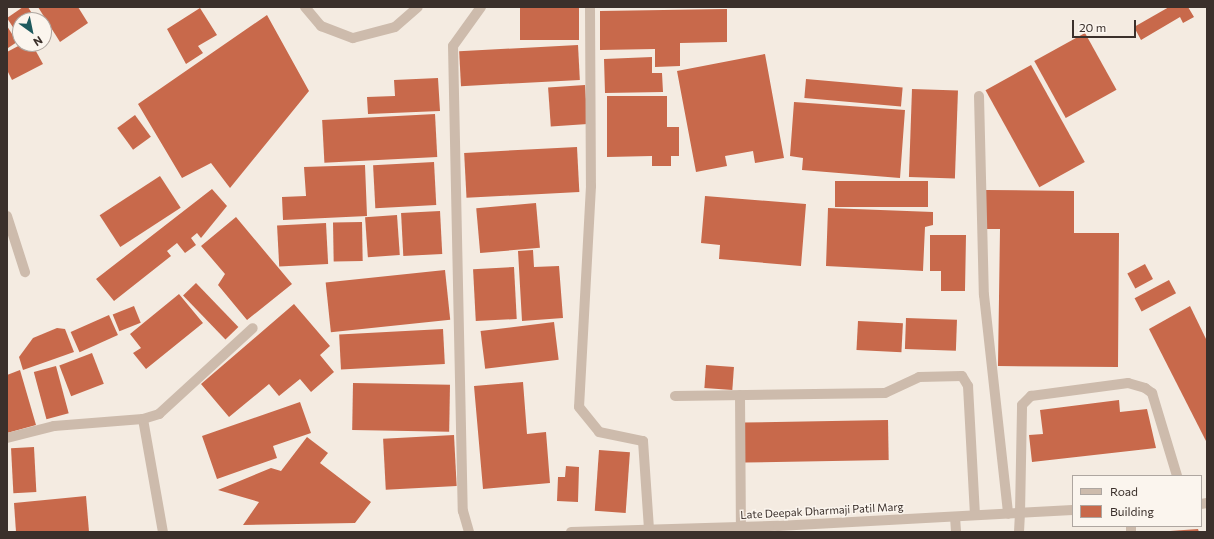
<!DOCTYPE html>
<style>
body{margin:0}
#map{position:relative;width:1214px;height:539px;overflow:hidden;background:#f4ebe1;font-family:Commissioner,sans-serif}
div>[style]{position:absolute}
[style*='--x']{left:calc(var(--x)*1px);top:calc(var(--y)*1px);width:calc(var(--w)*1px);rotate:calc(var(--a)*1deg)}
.building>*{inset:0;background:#c8694b;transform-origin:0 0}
.service>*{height:10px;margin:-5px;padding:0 5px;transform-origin:5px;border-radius:5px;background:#cdbbac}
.minor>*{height:10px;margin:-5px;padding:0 5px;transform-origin:5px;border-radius:5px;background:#cdbbac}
span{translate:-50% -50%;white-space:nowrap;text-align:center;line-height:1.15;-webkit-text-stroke:3px #fbf5ee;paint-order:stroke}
.street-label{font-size:11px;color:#3b302b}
.frame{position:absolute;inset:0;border:8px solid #3b302b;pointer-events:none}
.legend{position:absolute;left:1072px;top:475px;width:130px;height:52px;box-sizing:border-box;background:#fbf5ee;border:1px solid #aea6a0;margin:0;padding:5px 7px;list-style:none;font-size:12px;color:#3b302b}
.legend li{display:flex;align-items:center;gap:8px;height:20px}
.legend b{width:20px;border:1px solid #aea6a0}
.north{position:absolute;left:12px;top:12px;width:40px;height:40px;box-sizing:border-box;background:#fbf5ee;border:1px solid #aea6a0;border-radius:50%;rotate:147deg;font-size:11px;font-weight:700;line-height:16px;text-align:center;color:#3b302b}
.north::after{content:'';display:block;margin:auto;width:14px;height:18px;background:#1f5a5e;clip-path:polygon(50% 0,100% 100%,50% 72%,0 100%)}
.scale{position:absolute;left:1072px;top:20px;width:64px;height:18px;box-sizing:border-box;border:2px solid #3b302b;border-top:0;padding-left:5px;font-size:12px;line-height:14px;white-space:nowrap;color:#3b302b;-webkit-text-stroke:3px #fbf5ee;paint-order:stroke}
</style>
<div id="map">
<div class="building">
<i style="clip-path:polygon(23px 7px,28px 7px,36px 20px,20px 20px,20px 38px,7px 18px)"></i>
<i style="clip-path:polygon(38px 7px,78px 7px,88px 23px,60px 42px)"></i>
<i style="left:520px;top:7px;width:59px;height:33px"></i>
<i style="clip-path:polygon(1169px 7px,1188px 7px,1194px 17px,1183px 23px,1180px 17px,1141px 40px,1134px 27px)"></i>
<i style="clip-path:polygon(200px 8px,217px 35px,198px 46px,203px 53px,186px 64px,167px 29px)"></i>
<i style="clip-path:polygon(727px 9px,727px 42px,680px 43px,680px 66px,655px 67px,655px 49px,600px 50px,600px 11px)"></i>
<i style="clip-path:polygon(267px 15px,309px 91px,230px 188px,211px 163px,182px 178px,138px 104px)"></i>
<i style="clip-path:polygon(7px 26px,17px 42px,8px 48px,7px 47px)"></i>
<i style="clip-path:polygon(44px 31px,50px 41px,39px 48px,36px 44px,44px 44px)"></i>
<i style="left:1085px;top:33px;width:65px;height:58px;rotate:61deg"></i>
<i style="clip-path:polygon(22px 44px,32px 44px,43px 64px,12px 80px,7px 70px,7px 52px)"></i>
<i style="left:578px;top:45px;width:35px;height:119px;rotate:87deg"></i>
<i style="clip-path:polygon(765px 54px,784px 158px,755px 163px,753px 151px,725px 156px,727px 166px,696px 172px,677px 71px)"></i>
<i style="clip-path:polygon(652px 57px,652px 73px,662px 73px,663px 92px,605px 93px,604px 59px)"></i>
<i style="left:1031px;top:65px;width:111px;height:52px;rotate:61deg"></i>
<i style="clip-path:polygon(438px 78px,440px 111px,368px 114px,367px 97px,395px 96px,394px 80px)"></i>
<i style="left:806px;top:79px;width:97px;height:19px;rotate:5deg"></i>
<i style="left:585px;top:85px;width:39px;height:37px;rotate:86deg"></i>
<i style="left:912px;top:89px;width:46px;height:88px;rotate:2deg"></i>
<i style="clip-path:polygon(607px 96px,667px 96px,667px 127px,679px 127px,679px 156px,671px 156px,671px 166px,652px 166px,652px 156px,607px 157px)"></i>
<i style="clip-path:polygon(794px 102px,905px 110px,900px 178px,802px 170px,803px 158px,790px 156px)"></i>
<i style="left:435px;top:114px;width:43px;height:113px;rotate:87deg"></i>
<i style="left:135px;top:115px;width:27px;height:22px;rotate:54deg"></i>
<i style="left:577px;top:147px;width:45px;height:113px;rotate:87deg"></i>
<i style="left:434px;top:162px;width:43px;height:61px;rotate:87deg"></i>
<i style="clip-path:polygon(365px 165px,367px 216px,283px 220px,282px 197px,306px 196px,304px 167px)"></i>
<i style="left:160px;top:176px;width:38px;height:72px;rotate:57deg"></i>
<i style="left:835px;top:181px;width:93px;height:26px"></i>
<i style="clip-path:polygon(212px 189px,227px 206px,201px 238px,197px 233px,191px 238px,196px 245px,185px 253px,177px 243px,167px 251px,171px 256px,114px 301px,96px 279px)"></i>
<i style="clip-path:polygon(986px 190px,1074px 191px,1074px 233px,1119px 233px,1118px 367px,998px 366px,1000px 229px,985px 229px)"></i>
<i style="clip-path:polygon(705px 196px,806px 204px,801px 266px,719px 259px,720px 245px,701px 243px)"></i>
<i style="left:536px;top:203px;width:45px;height:60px;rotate:85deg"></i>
<i style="clip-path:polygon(828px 208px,933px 212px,933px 225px,925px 227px,923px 271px,826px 266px)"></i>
<i style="left:440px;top:211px;width:43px;height:39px;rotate:87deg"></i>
<i style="left:397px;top:215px;width:40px;height:32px;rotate:86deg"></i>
<i style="clip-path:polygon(236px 217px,292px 284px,247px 320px,218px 285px,225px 274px,201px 246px)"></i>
<i style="left:362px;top:222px;width:39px;height:29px;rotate:89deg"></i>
<i style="left:326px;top:223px;width:41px;height:49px;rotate:87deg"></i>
<i style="clip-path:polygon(930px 235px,966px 235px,965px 291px,941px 291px,941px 271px,930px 271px)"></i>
<i style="clip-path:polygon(533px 250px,534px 267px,559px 266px,563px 318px,522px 321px,518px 251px)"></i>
<i style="left:1145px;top:264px;width:17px;height:20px;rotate:62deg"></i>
<i style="left:514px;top:267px;width:52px;height:41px;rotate:87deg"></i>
<i style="left:445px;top:270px;width:50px;height:120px;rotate:84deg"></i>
<i style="left:1169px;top:280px;width:15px;height:39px;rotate:62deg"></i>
<i style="left:196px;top:283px;width:61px;height:18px;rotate:46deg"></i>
<i style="clip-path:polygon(179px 294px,203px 323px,146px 369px,133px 353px,141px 348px,130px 334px)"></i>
<i style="clip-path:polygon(294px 304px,330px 346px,320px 355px,334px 372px,311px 392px,300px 379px,279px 396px,269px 384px,229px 417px,201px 384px)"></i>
<i style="left:134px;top:306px;width:18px;height:23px;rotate:68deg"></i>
<i style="clip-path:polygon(1190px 306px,1207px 341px,1207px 443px,1149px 329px)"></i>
<i style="left:109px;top:315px;width:22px;height:42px;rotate:66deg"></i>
<i style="left:906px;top:318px;width:51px;height:31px;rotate:2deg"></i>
<i style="left:858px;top:321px;width:45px;height:29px;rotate:3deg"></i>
<i style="left:554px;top:322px;width:38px;height:74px;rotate:83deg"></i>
<i style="clip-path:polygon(57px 328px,65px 329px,74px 352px,23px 370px,19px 357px,33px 338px)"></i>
<i style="left:443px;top:329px;width:35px;height:104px;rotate:87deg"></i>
<i style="left:92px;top:353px;width:33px;height:35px;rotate:69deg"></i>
<i style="left:706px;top:365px;width:28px;height:23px;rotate:4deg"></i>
<i style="left:56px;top:366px;width:49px;height:23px;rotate:75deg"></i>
<i style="clip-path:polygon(20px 370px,36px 425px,7px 433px,7px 375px)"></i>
<i style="clip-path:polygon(523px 382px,527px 434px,546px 432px,550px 483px,483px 489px,474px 386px)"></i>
<i style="left:353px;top:383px;width:97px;height:47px;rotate:1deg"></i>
<i style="clip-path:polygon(1119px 400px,1120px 412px,1147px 409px,1156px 448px,1032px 462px,1029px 435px,1043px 434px,1040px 410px)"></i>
<i style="clip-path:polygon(300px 402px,311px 433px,273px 446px,277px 458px,217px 479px,202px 436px)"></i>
<i style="left:888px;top:420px;width:40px;height:144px;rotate:89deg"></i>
<i style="left:454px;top:435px;width:51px;height:71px;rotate:87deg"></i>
<i style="clip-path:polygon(307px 437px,328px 453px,320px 463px,371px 502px,355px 523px,243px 525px,259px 502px,218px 490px,271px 468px,281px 471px)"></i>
<i style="left:34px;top:447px;width:45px;height:23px;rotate:87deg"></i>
<i style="left:599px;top:450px;width:31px;height:61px;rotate:4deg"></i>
<i style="clip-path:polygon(566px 466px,579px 467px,578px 502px,557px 501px,558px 477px,565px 477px)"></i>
<i style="clip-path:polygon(86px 496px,89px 532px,16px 532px,14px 503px)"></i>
<i style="clip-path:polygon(1198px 529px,1199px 532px,1170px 532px,1170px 531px)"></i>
</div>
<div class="service">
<i style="--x:590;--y:7;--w:179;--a:89.7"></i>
<i style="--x:591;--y:186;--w:221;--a:93.1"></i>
<i style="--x:579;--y:407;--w:32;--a:51"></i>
<i style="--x:599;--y:432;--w:45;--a:11.6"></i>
<i style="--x:643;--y:441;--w:89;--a:86.1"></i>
<i style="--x:453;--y:46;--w:48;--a:-54.3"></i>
<i style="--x:143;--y:419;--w:115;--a:80"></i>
<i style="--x:7;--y:438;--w:49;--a:-14.3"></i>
<i style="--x:54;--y:426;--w:89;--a:-4.5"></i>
<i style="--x:143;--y:419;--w:17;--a:-17"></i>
<i style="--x:159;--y:414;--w:127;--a:-42.5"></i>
<i style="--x:1131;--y:526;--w:6;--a:90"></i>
<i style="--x:1019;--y:532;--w:19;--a:-87"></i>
</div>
<div class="minor">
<i style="--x:305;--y:7;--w:25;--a:50"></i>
<i style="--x:321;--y:26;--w:34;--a:21"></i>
<i style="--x:353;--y:38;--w:43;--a:-14.7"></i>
<i style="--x:395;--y:27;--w:30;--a:-41"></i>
<i style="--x:453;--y:46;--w:465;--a:88.8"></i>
<i style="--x:463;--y:511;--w:22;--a:74"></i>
<i style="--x:979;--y:96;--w:199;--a:88.6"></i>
<i style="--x:984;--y:295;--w:220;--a:83.7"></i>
<i style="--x:7;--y:216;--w:59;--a:72.2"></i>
<i style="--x:740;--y:395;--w:132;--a:89.6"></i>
<i style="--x:675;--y:396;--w:210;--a:-0.8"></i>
<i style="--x:885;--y:393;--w:38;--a:-25"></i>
<i style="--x:919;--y:377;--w:43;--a:-1.3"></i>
<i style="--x:962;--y:376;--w:12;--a:59"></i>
<i style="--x:968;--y:386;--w:129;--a:86.9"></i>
<i style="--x:1201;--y:504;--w:6;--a:-9"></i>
<i style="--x:1020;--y:513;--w:108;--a:-88.9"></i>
<i style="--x:1022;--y:405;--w:13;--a:-45"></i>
<i style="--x:1031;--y:396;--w:98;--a:-7.6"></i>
<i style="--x:1128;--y:383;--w:18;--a:16"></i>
<i style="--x:1145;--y:388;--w:9;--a:36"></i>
<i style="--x:1152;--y:393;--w:87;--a:73.2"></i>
<i style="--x:955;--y:517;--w:15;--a:86"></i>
<i style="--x:571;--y:532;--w:207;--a:-1.7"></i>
<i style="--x:778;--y:526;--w:295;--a:-3.1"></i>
</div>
<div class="street-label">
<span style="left:822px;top:511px;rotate:-3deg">Late Deepak Dharmaji Patil Marg</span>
</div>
<div class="frame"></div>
<ul class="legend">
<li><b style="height:5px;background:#cdbbac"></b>Road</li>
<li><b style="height:11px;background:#c8694b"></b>Building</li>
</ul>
<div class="north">N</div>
<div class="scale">20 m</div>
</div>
